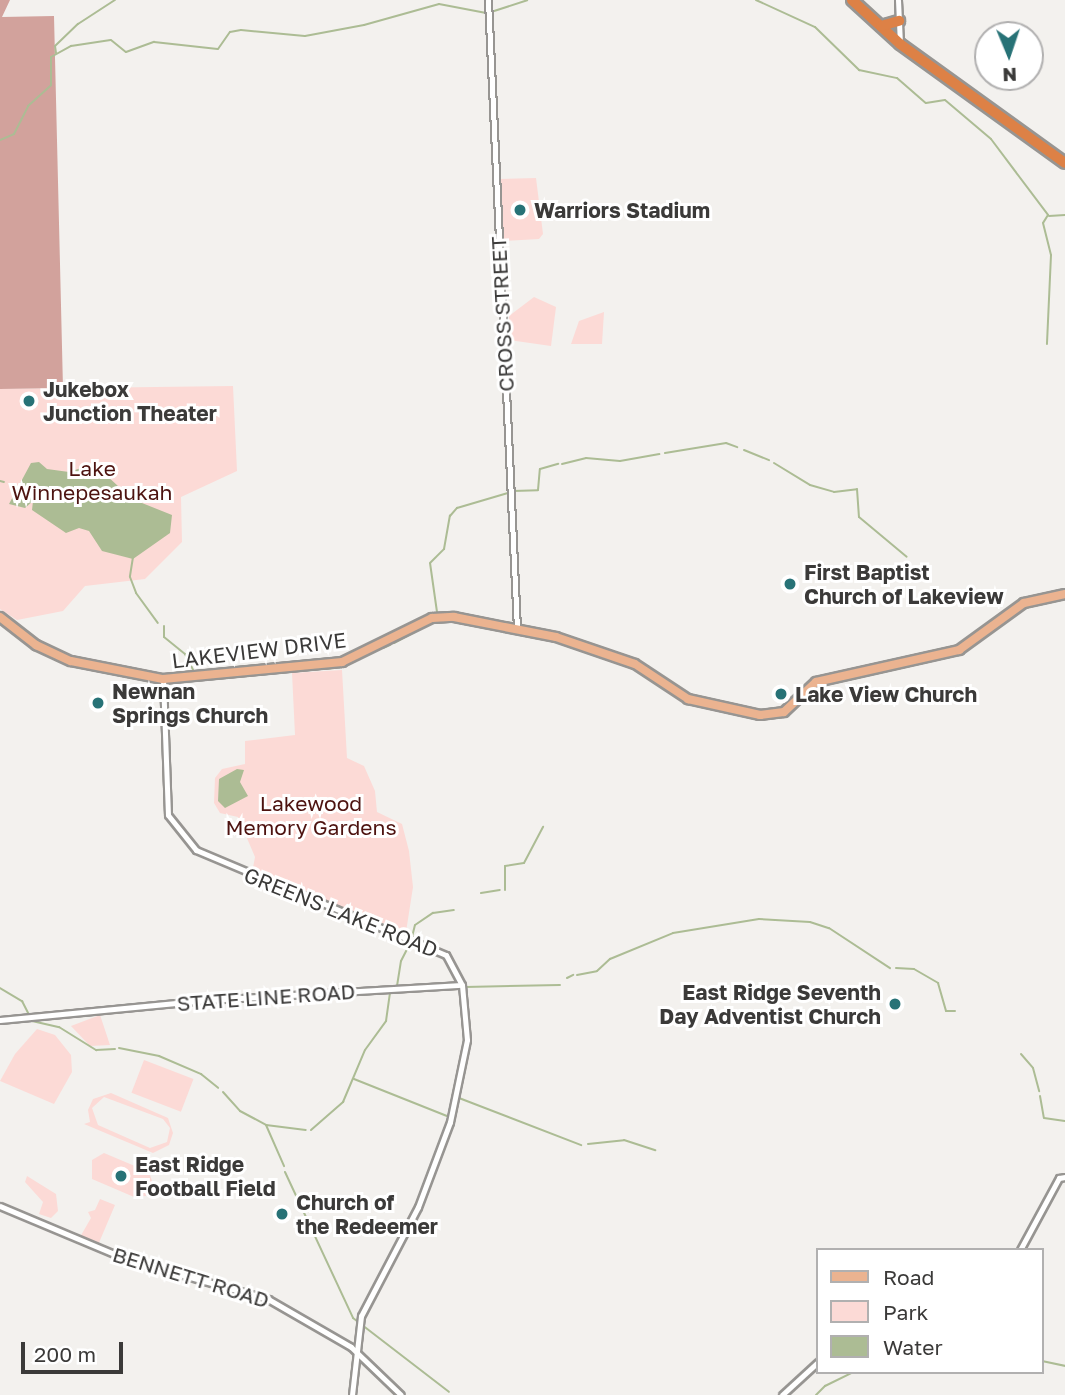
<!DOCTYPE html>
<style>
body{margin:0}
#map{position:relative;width:1065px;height:1395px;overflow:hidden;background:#f3f1ee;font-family:"Golos Text",sans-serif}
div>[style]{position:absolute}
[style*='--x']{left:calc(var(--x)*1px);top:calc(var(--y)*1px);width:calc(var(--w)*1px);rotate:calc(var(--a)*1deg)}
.green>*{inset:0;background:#fcdad6;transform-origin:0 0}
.forest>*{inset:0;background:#d2a29c}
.water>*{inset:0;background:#acbc94}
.stream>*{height:2px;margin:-1px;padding:0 1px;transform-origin:1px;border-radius:1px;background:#acbc94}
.roads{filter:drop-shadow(2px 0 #979592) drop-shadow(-2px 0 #979592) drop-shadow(0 2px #979592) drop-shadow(0 -2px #979592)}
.minor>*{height:5px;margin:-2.5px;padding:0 2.5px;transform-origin:2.5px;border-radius:2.5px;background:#fff}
.major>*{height:8px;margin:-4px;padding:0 4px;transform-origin:4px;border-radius:4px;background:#ebb390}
.highway>*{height:10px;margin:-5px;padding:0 5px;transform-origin:5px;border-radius:5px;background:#dd8146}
.dots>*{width:19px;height:19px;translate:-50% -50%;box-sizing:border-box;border:4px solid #fff;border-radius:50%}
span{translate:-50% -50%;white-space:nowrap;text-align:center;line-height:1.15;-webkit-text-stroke:6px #fff;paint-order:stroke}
.poi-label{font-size:21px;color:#3b3a39;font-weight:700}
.left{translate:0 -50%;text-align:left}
.right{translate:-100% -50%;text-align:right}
.street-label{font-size:21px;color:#3b3a39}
.park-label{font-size:21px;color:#4d1310}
.legend{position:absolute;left:816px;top:1248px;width:228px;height:126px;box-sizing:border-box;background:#fff;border:2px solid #b1b0b0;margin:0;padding:9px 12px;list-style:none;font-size:21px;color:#3b3a39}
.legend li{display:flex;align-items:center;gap:14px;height:35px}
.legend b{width:35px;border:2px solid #b1b0b0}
.north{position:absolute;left:974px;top:21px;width:70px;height:70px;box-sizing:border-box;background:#fff;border:2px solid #b1b0b0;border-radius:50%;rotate:178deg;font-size:19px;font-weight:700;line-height:28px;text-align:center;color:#3b3a39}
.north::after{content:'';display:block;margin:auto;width:24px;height:32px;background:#277276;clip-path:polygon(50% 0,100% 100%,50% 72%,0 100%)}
.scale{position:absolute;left:21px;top:1342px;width:102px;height:32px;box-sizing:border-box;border:4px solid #3b3a39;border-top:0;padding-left:9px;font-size:21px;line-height:24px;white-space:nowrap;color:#3b3a39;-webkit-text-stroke:5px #fff;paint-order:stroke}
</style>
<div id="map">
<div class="green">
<i style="clip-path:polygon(536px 178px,543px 234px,539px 239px,503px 241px,498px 179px)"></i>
<i style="clip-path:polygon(534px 297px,556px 307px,551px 346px,509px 340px,509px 316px)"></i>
<i style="clip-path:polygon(604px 312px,602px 344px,571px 344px,579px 321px)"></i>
<i style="clip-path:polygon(233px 386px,237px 471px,181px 497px,182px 542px,145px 579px,85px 586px,63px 611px,17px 620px,0 609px,0 389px)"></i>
<i style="clip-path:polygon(342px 670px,347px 758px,364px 766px,375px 791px,377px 812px,402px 824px,409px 851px,413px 887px,406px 932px,252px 873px,255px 857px,238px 817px,220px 813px,214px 803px,215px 778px,222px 769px,245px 764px,245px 741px,295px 735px,292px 673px)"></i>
<i style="clip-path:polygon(100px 1015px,110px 1045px,90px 1046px,71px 1026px)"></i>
<i style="clip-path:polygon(37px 1029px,55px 1035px,71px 1055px,72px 1072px,54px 1104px,0 1081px,15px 1054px)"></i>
<i style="left:144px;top:1060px;width:53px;height:35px;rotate:21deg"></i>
<i style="clip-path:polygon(evenodd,111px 1093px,168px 1118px,173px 1133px,169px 1145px,153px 1153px,84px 1124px,90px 1122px,88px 1110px,93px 1099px,111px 1093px,104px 1097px,163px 1119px,170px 1128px,167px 1142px,150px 1148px,98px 1125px,92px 1108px,104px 1097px)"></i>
<i style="clip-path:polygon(104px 1153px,149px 1172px,152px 1181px,146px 1196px,134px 1197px,92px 1179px,92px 1160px)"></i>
<i style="clip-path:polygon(27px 1176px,56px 1194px,58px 1211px,51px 1218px,39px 1214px,43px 1202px,25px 1182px)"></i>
<i style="clip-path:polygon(100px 1199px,115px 1205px,98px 1245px,80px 1237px,91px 1218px,88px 1212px,95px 1210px)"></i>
</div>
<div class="forest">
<i style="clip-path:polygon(0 0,10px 0,2px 17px,54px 16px,63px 388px,0 389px)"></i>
</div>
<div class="water">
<i style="clip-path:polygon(39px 462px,47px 469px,69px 472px,84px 467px,105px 474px,132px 499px,172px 515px,170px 533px,133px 559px,102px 551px,89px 531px,79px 528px,66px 533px,32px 510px,33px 501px,25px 508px,9px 504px,31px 463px)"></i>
<i style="clip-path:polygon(237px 769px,244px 770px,240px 782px,248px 796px,225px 808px,218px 801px,219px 779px)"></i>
</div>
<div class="stream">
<i style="--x:756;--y:0;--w:65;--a:24.6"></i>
<i style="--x:815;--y:27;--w:62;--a:44.3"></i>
<i style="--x:859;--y:70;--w:39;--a:12"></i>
<i style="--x:897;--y:78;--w:38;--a:41"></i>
<i style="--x:926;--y:103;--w:19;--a:-9"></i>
<i style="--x:945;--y:100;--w:60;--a:40.3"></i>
<i style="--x:991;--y:139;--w:95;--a:53.1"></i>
<i style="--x:1048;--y:215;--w:9;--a:122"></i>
<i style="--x:1043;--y:223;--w:33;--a:76"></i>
<i style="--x:1051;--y:255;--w:89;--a:92.6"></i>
<i style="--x:491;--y:12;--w:38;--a:-18"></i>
<i style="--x:56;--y:53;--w:7;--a:-98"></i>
<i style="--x:55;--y:46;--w:32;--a:-44"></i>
<i style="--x:78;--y:24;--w:44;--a:-33"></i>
<i style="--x:0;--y:140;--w:15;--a:-23"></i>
<i style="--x:14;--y:134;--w:31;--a:-63"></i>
<i style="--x:28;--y:106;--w:31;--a:-42"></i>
<i style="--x:51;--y:85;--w:28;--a:-90"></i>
<i style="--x:51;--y:57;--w:23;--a:-29"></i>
<i style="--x:71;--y:46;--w:40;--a:-8.5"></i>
<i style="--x:111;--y:40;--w:19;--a:39"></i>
<i style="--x:126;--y:52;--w:30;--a:-20"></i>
<i style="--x:154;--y:42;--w:64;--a:6.2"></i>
<i style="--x:218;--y:49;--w:21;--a:-55"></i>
<i style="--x:230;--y:32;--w:11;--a:-10"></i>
<i style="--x:241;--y:30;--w:64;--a:5.4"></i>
<i style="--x:305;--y:36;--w:60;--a:-10.6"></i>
<i style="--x:364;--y:25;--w:78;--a:-15.6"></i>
<i style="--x:439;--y:4;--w:48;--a:10.8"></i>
<i style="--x:1049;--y:216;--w:16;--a:-4"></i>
<i style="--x:744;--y:450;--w:27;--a:22"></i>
<i style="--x:665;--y:453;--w:62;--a:-9.3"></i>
<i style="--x:726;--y:443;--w:12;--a:20"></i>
<i style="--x:774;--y:463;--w:42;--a:31.4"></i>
<i style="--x:810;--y:485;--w:25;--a:16"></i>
<i style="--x:834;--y:492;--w:23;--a:-7"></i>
<i style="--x:857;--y:489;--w:28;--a:86"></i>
<i style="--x:859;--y:517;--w:62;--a:39.8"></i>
<i style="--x:562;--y:464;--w:25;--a:-14"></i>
<i style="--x:586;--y:458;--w:34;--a:5"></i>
<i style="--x:620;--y:461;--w:40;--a:-10"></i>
<i style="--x:0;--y:481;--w:4;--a:14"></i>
<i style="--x:513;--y:491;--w:25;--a:-2"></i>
<i style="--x:538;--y:490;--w:21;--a:-85"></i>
<i style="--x:540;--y:469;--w:19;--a:-16"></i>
<i style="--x:133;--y:557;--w:20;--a:99"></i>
<i style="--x:130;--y:577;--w:17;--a:69"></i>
<i style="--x:136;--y:593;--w:37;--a:54"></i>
<i style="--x:437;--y:612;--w:49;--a:-98.1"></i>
<i style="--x:430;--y:563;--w:20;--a:-45"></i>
<i style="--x:444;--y:549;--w:34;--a:-80"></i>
<i style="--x:450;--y:516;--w:11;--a:-49"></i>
<i style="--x:457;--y:508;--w:53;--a:-16.4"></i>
<i style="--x:427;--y:625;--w:9;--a:-21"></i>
<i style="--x:164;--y:626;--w:11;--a:90"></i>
<i style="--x:164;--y:637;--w:27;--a:39"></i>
<i style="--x:185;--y:654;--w:22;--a:63"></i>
<i style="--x:394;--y:643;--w:32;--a:-28"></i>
<i style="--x:383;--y:648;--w:8;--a:-23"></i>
<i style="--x:305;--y:670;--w:30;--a:-4"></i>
<i style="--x:252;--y:675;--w:46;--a:-6.2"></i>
<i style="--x:216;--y:678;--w:30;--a:-6"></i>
<i style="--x:197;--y:679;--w:15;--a:0"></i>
<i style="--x:505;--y:890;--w:24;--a:-90"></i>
<i style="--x:505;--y:866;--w:19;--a:-9"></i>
<i style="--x:524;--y:863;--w:41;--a:-62.2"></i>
<i style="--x:481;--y:893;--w:19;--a:-9"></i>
<i style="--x:412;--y:937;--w:12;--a:-76"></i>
<i style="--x:415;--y:925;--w:22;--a:-34"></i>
<i style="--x:433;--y:913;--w:21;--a:-8"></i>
<i style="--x:896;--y:968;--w:18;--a:3"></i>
<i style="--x:914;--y:969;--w:28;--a:30"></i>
<i style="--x:938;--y:983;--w:29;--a:74"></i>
<i style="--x:946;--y:1011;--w:9;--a:0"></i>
<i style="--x:577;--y:975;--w:20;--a:-11"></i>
<i style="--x:597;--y:971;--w:18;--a:-43"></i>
<i style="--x:610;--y:959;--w:68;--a:-22.4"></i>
<i style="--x:673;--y:933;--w:87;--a:-9.2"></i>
<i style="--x:759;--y:919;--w:51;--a:3.4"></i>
<i style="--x:810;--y:922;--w:20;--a:18"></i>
<i style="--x:829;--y:928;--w:73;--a:33.3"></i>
<i style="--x:567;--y:978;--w:7;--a:-27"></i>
<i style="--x:397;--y:986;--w:25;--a:-81"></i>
<i style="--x:401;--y:961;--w:20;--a:-63"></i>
<i style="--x:465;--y:987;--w:95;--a:-1.2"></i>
<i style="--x:0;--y:988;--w:26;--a:31"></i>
<i style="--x:22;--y:1001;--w:16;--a:63"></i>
<i style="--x:32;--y:1021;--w:28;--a:13"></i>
<i style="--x:59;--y:1027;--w:44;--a:31.9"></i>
<i style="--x:96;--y:1050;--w:19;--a:-3"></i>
<i style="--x:119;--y:1048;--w:41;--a:11.3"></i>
<i style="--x:159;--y:1056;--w:46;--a:23.2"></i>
<i style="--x:201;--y:1074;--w:22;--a:39"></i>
<i style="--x:1021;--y:1054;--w:18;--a:49"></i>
<i style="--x:1033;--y:1068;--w:24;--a:75"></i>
<i style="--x:354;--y:1079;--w:100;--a:21.7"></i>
<i style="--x:223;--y:1092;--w:25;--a:48"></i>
<i style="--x:240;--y:1111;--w:30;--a:28"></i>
<i style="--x:266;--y:1125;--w:40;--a:7.1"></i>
<i style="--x:1040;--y:1096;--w:22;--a:80"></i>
<i style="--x:1044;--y:1118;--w:21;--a:8"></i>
<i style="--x:459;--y:1098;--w:131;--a:21.1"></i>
<i style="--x:266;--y:1125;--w:45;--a:66.3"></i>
<i style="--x:311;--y:1130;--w:43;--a:-41.2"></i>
<i style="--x:343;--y:1102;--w:56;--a:-67.1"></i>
<i style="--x:365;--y:1050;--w:36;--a:-54"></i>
<i style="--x:386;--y:1021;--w:30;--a:-82"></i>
<i style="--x:588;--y:1144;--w:36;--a:-6"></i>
<i style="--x:624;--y:1140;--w:33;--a:18"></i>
<i style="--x:285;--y:1172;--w:161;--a:65"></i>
<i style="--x:353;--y:1318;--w:121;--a:37.6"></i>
<i style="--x:1042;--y:1361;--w:24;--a:12"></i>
<i style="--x:816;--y:1395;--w:13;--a:-45"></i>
<i style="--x:825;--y:1386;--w:32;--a:-26"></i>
</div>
<div class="roads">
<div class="minor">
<i style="--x:488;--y:0;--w:629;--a:87.36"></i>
<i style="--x:898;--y:0;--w:44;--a:87.4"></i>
<i style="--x:163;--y:679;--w:136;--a:87.9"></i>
<i style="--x:168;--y:815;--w:45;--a:51.3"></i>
<i style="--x:196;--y:850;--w:271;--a:22.8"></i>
<i style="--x:446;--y:955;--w:34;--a:62"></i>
<i style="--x:462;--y:985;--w:55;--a:84.8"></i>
<i style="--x:467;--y:1040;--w:84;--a:101.7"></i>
<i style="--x:450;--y:1122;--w:91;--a:110.6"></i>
<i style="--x:418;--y:1207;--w:123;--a:117.6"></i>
<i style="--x:361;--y:1316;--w:80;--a:96.5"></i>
<i style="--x:0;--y:1020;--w:208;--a:-5.5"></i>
<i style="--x:207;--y:1000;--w:255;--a:-3.4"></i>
<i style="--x:0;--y:1206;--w:137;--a:22.8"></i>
<i style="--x:126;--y:1259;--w:148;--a:15.7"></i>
<i style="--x:268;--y:1299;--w:96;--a:30"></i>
<i style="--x:351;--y:1347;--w:69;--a:43.8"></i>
<i style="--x:1020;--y:1250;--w:82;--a:-61.6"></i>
<i style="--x:1059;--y:1178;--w:6;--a:-9"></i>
<i style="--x:782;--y:1395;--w:49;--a:-42.5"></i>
</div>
<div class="major">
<i style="--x:0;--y:617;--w:46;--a:37.9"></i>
<i style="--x:36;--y:645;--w:38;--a:25"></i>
<i style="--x:71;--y:661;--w:94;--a:11.1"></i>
<i style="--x:163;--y:679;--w:180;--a:-5.4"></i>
<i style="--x:342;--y:662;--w:100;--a:-26.1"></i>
<i style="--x:432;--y:618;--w:22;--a:-3"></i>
<i style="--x:454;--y:617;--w:104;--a:11.1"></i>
<i style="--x:556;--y:637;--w:83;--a:18.9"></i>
<i style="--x:635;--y:664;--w:64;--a:33.4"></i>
<i style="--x:688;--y:699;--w:74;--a:12.5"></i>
<i style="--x:760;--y:715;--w:24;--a:-7"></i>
<i style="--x:784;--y:712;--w:44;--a:-43.2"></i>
<i style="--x:816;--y:682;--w:147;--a:-12.6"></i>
<i style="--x:959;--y:650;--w:80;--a:-35.9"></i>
<i style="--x:1024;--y:603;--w:42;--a:-12.4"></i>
</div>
<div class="highway">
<i style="--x:852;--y:0;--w:65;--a:42.5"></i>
<i style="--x:900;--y:44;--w:203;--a:35.8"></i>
<i style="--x:881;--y:26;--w:19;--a:-16"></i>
</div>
</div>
<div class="dots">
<i style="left:520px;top:210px;background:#277276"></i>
<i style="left:29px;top:401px;background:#277276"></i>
<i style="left:790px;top:584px;background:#277276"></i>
<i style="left:781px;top:694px;background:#277276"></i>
<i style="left:98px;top:703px;background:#277276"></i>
<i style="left:895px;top:1004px;background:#277276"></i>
<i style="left:121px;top:1176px;background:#277276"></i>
<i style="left:282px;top:1214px;background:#277276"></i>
</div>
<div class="poi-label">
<span class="left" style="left:534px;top:210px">Warriors Stadium</span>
<span class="left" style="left:43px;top:401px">Jukebox<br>Junction Theater</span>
<span class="left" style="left:804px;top:584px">First Baptist<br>Church of Lakeview</span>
<span class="left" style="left:112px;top:703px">Newnan<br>Springs Church</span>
<span class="left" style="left:795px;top:694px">Lake View Church</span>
<span class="right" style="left:881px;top:1004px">East Ridge Seventh<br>Day Adventist Church</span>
<span class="left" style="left:135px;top:1176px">East Ridge<br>Football Field</span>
<span class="left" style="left:296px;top:1214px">Church of<br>the Redeemer</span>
</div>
<div class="street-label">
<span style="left:502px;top:314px;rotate:-93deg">CROSS STREET</span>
<span style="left:259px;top:650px;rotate:-7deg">LAKEVIEW DRIVE</span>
<span style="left:341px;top:912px;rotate:22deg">GREENS LAKE ROAD</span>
<span style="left:266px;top:997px;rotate:-4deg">STATE LINE ROAD</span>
<span style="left:191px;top:1277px;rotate:17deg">BENNETT ROAD</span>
</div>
<div class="park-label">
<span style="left:92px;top:480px">Lake<br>Winnepesaukah</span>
<span style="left:311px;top:815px">Lakewood<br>Memory Gardens</span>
</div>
<ul class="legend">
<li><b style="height:9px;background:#ebb390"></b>Road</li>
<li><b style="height:19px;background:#fcdad6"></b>Park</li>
<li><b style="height:19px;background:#acbc94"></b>Water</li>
</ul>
<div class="north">N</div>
<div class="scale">200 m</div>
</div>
